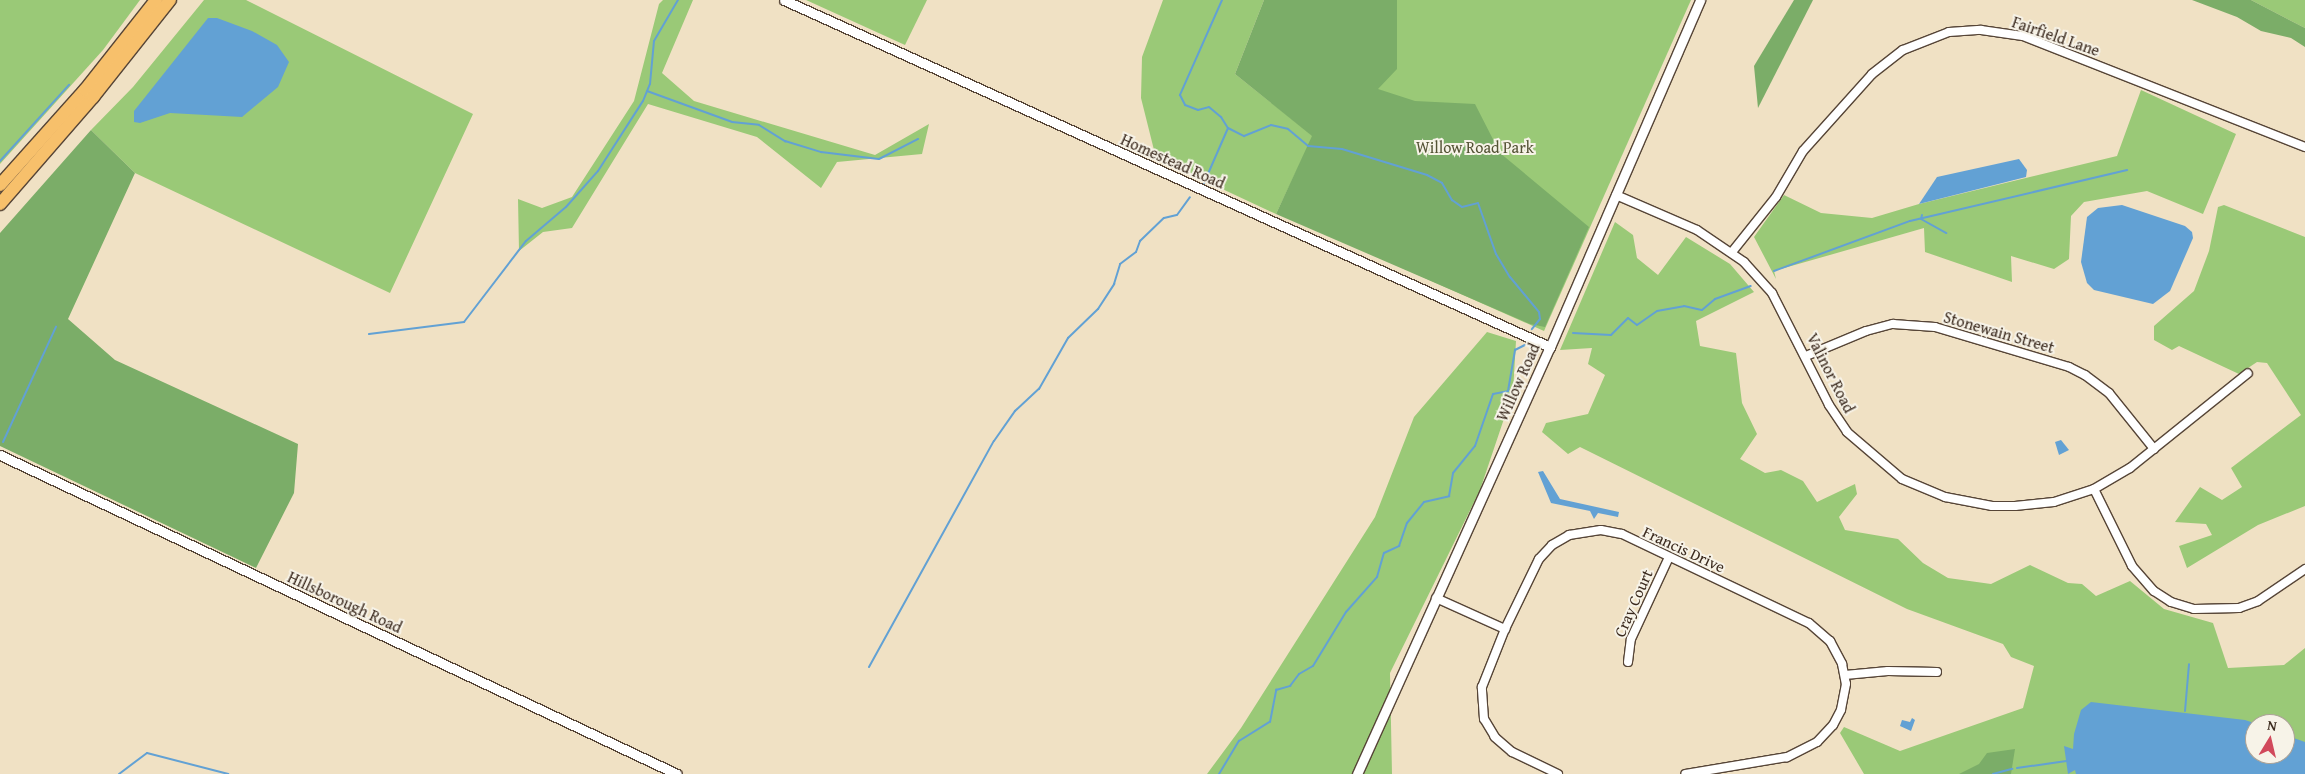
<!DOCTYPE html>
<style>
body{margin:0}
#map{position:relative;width:2305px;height:774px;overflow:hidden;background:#f0e1c4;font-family:"Gentium Book Plus",serif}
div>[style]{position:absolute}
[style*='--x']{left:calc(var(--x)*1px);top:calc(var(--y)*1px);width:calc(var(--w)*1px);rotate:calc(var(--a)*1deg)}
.green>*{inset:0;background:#9ac977}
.forest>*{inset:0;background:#7bad68}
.water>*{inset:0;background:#62a1d4}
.stream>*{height:2px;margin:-1px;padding:0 1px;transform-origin:1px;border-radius:1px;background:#62a1d4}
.roads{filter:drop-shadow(1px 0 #564537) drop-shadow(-1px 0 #564537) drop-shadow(0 1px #564537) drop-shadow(0 -1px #564537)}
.minor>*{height:8px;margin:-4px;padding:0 4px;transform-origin:4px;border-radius:4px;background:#fff}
.tertiary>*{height:9px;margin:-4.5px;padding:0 4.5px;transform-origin:4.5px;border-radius:4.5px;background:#fff}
.trunk>*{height:12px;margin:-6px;padding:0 6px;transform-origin:6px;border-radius:6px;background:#f7c06b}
span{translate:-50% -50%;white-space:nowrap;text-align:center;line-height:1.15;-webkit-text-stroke:4px #f7f3e8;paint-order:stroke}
.street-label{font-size:16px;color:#3b2a1e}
.park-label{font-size:16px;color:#535234}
.north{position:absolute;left:2245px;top:714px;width:50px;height:50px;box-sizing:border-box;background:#f7f3e8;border:1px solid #aca397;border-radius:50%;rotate:9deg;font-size:14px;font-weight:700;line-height:20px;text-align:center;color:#3b2a1e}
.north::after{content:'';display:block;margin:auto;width:18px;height:22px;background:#d1495b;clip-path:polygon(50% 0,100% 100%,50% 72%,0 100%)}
</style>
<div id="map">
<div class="green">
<i style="clip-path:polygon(0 0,140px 0,103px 50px,0 164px)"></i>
<i style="clip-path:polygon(204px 0,246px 0,473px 114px,390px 293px,135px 173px,91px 130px,133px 87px)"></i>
<i style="clip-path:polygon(663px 0,693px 0,662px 73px,694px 101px,875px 155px,929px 124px,922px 154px,837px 162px,821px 188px,757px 137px,648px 104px,572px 228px,543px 232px,519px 251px,518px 199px,542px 208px,572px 197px,634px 101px,659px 4px)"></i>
<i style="clip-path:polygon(806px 0,927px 0,905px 45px)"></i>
<i style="clip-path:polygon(1163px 0,1264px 0,1235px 74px,1313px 136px,1276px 214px,1156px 158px,1141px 98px,1142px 57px)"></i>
<i style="clip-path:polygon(1397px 0,1691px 0,1544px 331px,1283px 215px)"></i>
<i style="clip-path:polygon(2251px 0,2305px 0,2305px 28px)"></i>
<i style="clip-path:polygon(2141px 90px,2236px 134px,2203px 214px,2147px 191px,2084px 202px,2071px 216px,2069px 259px,2054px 269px,2011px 256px,2012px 282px,1925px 252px,1924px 228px,1774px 271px,1776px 279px,1754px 237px,1784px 195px,1821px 213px,1872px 218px,1919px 204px,2117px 156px)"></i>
<i style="clip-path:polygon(2224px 205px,2305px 237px,2305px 506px,2258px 525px,2187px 568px,2179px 546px,2212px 535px,2206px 524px,2175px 522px,2200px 487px,2222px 500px,2242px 487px,2231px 468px,2301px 415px,2267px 363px,2257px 362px,2239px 374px,2179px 346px,2172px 350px,2154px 340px,2154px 326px,2194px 291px,2209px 251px,2218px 207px)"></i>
<i style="clip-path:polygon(evenodd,1615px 222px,1633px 235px,1637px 258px,1658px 275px,1686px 237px,1730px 264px,1754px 292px,1696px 321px,1700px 346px,1736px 353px,1742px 403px,1757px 434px,1740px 459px,1765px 473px,1781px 470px,1803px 481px,1817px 502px,1855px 484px,1857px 494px,1839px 517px,1845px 530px,1898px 539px,1923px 563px,1948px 578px,1991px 584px,2030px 565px,2068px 583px,2082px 584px,2096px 596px,2130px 581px,2164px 609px,2213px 623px,2228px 668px,2284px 665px,2305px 648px,2305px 774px,1864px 774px,1840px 733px,1844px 727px,1900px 751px,2023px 708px,2034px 666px,2011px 657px,2003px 644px,1907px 609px,1580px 447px,1568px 454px,1542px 432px,1546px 423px,1588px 414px,1605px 375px,1588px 364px,1592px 348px,1560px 350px,1615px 222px,2255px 724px,2285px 724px,2285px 754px,2255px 754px,2255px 724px)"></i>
<i style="clip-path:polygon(1487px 332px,1516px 341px,1513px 392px,1480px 490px,1390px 673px,1392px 774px,1207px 774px,1241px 728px,1375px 517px,1414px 417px)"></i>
</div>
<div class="forest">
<i style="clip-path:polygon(1264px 0,1397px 0,1397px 69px,1378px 89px,1415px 101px,1475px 104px,1500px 153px,1589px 227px,1545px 327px,1530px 324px,1276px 214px,1312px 136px,1235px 74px)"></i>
<i style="clip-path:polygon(1794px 0,1813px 0,1758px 108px,1754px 66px)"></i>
<i style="clip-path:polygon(2192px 0,2251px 0,2305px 28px,2305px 47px,2291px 38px,2261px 31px,2237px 17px)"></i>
<i style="clip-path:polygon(91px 130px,135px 173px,68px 319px,115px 360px,298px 444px,294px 493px,256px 568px,0 446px,0 233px)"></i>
<i style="clip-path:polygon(2015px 749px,2011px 774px,1959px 774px,1979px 764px,1987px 753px)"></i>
</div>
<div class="water">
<i style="clip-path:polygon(208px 18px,217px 18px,252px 31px,277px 45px,289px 62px,278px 87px,242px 117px,170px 113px,140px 123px,134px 122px,134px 111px)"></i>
<i style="clip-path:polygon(2019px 159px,2027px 170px,2026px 177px,1919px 204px,1937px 177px)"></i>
<i style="clip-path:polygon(2122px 205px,2185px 226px,2192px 232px,2193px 238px,2170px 291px,2153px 304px,2094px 290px,2087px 283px,2081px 262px,2087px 217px,2098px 208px)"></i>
<i style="clip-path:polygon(2061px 440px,2069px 450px,2059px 455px,2055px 442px)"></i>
<i style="clip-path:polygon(1543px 471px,1560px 499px,1619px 512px,1618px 517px,1598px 513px,1594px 519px,1590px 511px,1551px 503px,1538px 472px)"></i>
<i style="clip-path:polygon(2091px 702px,2245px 720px,2257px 724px,2255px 754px,2285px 754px,2285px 735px,2305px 742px,2305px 774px,2076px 774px,2075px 770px,2068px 774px,2064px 746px,2073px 749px,2074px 734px,2081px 710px)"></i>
<i style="clip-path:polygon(1912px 718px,1915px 720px,1911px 731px,1900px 726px,1902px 720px,1910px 722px)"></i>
</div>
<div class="stream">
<i style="--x:1222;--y:0;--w:104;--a:113.9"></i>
<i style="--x:1180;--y:95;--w:11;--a:63"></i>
<i style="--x:1185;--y:105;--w:14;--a:21"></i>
<i style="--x:1198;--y:110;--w:11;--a:-15"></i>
<i style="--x:1209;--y:107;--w:16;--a:40"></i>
<i style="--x:1221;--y:117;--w:13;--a:58"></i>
<i style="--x:1228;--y:128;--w:18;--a:27"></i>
<i style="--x:1244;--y:136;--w:29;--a:-22"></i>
<i style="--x:1271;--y:125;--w:17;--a:13"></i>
<i style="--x:1288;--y:129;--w:26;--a:40"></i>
<i style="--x:1308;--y:146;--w:34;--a:5"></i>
<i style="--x:1342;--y:149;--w:89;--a:17"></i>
<i style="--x:1427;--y:175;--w:17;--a:28"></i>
<i style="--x:1442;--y:183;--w:20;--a:60"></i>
<i style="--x:1452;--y:200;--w:12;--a:35"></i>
<i style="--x:1462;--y:207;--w:16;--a:-14"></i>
<i style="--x:1478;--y:203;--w:54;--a:70.6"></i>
<i style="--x:1496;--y:254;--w:27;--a:59"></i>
<i style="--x:1510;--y:277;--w:45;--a:50.4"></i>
<i style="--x:1539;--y:312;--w:7;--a:82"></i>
<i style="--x:1540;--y:319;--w:13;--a:129"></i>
<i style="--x:647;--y:91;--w:90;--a:20"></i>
<i style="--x:732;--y:122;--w:27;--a:6"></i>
<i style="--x:759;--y:125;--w:31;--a:32"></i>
<i style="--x:785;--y:141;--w:38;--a:17"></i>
<i style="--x:821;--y:152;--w:58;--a:6.9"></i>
<i style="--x:879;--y:159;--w:44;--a:-27.1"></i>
<i style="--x:0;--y:161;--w:103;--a:-47.8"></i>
<i style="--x:1204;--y:183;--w:60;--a:-66.4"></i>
<i style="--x:1922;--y:215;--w:4;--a:104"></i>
<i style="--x:1921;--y:219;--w:29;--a:29"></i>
<i style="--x:1774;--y:271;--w:145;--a:-20.2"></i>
<i style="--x:1910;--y:221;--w:223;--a:-13.2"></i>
<i style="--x:1573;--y:333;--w:38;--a:3"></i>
<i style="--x:1611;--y:335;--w:24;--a:-45"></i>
<i style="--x:1628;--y:318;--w:11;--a:38"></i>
<i style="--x:1637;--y:325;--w:24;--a:-35"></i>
<i style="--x:1657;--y:311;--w:27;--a:-10"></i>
<i style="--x:1684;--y:306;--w:18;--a:13"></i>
<i style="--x:1702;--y:310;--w:17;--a:-40"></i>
<i style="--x:1715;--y:299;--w:38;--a:-20"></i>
<i style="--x:369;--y:334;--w:96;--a:-7.2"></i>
<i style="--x:464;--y:322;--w:102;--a:-52.6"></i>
<i style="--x:526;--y:241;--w:52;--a:-40.4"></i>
<i style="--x:566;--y:207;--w:48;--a:-48.4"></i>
<i style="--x:598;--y:171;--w:83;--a:-57.3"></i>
<i style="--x:643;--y:101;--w:18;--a:-68"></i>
<i style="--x:650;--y:84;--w:43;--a:-84.7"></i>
<i style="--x:654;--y:41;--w:48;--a:-59.7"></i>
<i style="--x:3;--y:442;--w:127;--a:-65.3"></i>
<i style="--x:869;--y:667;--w:258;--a:-61.1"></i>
<i style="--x:994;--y:441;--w:37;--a:-55"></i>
<i style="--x:1015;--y:411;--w:33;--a:-43"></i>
<i style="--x:1039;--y:389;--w:59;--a:-60.4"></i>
<i style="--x:1068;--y:338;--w:42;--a:-44"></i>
<i style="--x:1098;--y:309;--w:30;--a:-57"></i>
<i style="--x:1114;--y:284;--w:21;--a:-73"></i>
<i style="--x:1120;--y:264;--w:20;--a:-37"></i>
<i style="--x:1136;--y:252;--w:12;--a:-70"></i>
<i style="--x:1140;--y:241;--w:33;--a:-44"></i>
<i style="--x:1164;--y:218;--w:13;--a:-13"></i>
<i style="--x:1177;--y:215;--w:22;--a:-54"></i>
<i style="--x:2185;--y:711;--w:47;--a:-85.1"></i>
<i style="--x:2017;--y:768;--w:50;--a:-8"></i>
<i style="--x:119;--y:774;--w:35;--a:-37"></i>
<i style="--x:147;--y:753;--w:84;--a:14.5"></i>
<i style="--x:1219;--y:774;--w:39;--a:-59"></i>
<i style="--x:1239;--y:741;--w:36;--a:-32"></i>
<i style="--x:1270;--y:722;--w:33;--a:-79"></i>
<i style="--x:1276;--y:690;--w:15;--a:-16"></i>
<i style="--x:1290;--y:686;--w:15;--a:-53"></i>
<i style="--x:1299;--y:674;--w:16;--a:-30"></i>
<i style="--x:1313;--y:666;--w:63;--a:-58.6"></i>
<i style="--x:1346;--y:612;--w:47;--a:-48.5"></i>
<i style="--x:1377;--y:577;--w:25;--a:-74"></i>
<i style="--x:1384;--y:553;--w:17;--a:-25"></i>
<i style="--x:1399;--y:546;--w:24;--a:-71"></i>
<i style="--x:1407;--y:523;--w:27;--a:-51"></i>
<i style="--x:1424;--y:502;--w:26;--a:-13"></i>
<i style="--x:1449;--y:496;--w:23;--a:-80"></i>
<i style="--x:1453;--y:473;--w:35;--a:-51"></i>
<i style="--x:1475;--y:446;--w:55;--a:-70.9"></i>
<i style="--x:1493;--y:394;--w:15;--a:-11"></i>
<i style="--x:1508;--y:391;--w:42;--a:-80.3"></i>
<i style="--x:1515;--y:350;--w:11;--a:-27"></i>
<i style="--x:1993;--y:774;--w:20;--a:-15"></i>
</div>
<div class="roads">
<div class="minor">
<i style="--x:1616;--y:195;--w:88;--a:23.4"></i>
<i style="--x:1697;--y:230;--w:57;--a:34.2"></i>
<i style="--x:1744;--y:262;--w:42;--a:47.9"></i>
<i style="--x:1772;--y:293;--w:126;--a:63"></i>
<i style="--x:1829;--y:405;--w:32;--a:56"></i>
<i style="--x:1847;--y:432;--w:72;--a:40.5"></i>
<i style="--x:1902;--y:479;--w:47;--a:22.7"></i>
<i style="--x:1945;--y:497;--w:48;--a:10.8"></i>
<i style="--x:1992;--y:506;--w:23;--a:0"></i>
<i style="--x:2015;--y:506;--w:39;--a:-6"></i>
<i style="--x:2054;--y:502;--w:42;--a:-18"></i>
<i style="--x:2094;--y:489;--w:42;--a:-30.3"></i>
<i style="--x:2130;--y:468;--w:151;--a:-38.8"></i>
<i style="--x:1732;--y:252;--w:70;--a:-51.3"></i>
<i style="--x:1776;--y:197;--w:53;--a:-59.6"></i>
<i style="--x:1803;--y:151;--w:103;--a:-48.1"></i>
<i style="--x:1872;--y:74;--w:39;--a:-38"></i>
<i style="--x:1903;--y:50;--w:49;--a:-21.4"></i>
<i style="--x:1949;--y:32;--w:32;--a:-4"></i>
<i style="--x:1981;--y:30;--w:42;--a:8.1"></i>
<i style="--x:2023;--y:36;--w:303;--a:21.5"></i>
<i style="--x:1806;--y:356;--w:65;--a:-22.6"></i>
<i style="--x:1866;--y:331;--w:28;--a:-15"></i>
<i style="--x:1893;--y:324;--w:42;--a:4.1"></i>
<i style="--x:1935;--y:327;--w:140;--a:16.6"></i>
<i style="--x:2069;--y:367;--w:18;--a:27"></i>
<i style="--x:2085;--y:375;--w:30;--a:37"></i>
<i style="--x:2109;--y:393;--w:72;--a:51.2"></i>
<i style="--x:2094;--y:489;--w:86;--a:63.7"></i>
<i style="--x:2132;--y:566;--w:33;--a:49"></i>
<i style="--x:2154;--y:591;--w:20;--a:33"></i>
<i style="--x:2171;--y:602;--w:24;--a:17"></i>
<i style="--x:2194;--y:609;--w:45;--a:-1.3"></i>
<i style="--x:2239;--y:608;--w:20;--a:-20"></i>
<i style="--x:2258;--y:601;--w:57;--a:-34.2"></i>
<i style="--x:1436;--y:598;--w:76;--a:24.2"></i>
<i style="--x:1628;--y:662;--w:23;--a:-83"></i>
<i style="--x:1631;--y:639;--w:90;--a:-65.1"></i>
<i style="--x:1845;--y:675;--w:43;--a:-5.3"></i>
<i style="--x:1888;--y:671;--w:49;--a:1.2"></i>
<i style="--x:1558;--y:774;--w:51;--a:-154.4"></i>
<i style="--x:1512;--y:752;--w:23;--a:-139"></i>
<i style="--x:1495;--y:737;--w:21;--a:-121"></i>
<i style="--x:1484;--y:719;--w:32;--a:-94"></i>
<i style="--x:1482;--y:687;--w:62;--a:-68.4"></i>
<i style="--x:1505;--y:629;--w:78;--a:-64.1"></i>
<i style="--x:1539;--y:559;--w:19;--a:-47"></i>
<i style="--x:1552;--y:545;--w:20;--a:-30"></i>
<i style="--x:1569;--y:535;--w:32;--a:-9"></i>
<i style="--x:1601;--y:530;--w:21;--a:11"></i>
<i style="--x:1622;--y:534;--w:207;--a:25.5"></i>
<i style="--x:1809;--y:623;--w:28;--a:41"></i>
<i style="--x:1830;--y:641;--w:26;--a:62"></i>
<i style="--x:1842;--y:664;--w:20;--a:79"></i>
<i style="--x:1846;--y:684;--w:26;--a:101"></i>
<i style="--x:1841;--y:710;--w:17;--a:118"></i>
<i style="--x:1833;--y:725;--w:23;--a:133"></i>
<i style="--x:1817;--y:742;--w:34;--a:153"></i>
<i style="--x:1787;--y:757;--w:103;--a:170.5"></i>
</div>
<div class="tertiary">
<i style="--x:784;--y:0;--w:841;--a:24.37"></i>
<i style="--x:0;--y:455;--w:748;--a:25.23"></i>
<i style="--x:1357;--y:774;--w:469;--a:-65.7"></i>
<i style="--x:1550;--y:347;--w:378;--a:-66.6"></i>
</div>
<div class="trunk">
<i style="--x:0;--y:185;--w:127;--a:-48.2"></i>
<i style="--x:85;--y:90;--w:115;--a:-51.7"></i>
<i style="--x:0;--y:204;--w:142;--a:-49"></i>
<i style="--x:93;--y:97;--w:124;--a:-51.6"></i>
</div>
</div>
<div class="street-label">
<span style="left:2056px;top:36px;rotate:19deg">Fairfield Lane</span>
<span style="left:1173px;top:161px;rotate:24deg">Homestead Road</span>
<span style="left:1999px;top:332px;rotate:16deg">Stonewain Street</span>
<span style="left:1831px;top:373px;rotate:63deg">Valinor Road</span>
<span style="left:1518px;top:382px;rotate:-66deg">Willow Road</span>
<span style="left:1684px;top:549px;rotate:25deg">Francis Drive</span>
<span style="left:345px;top:602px;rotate:25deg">Hillsborough Road</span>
<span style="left:1633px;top:603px;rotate:-66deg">Cray Court</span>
</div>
<div class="park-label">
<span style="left:1475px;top:147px">Willow Road Park</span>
</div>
<div class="north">N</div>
</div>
